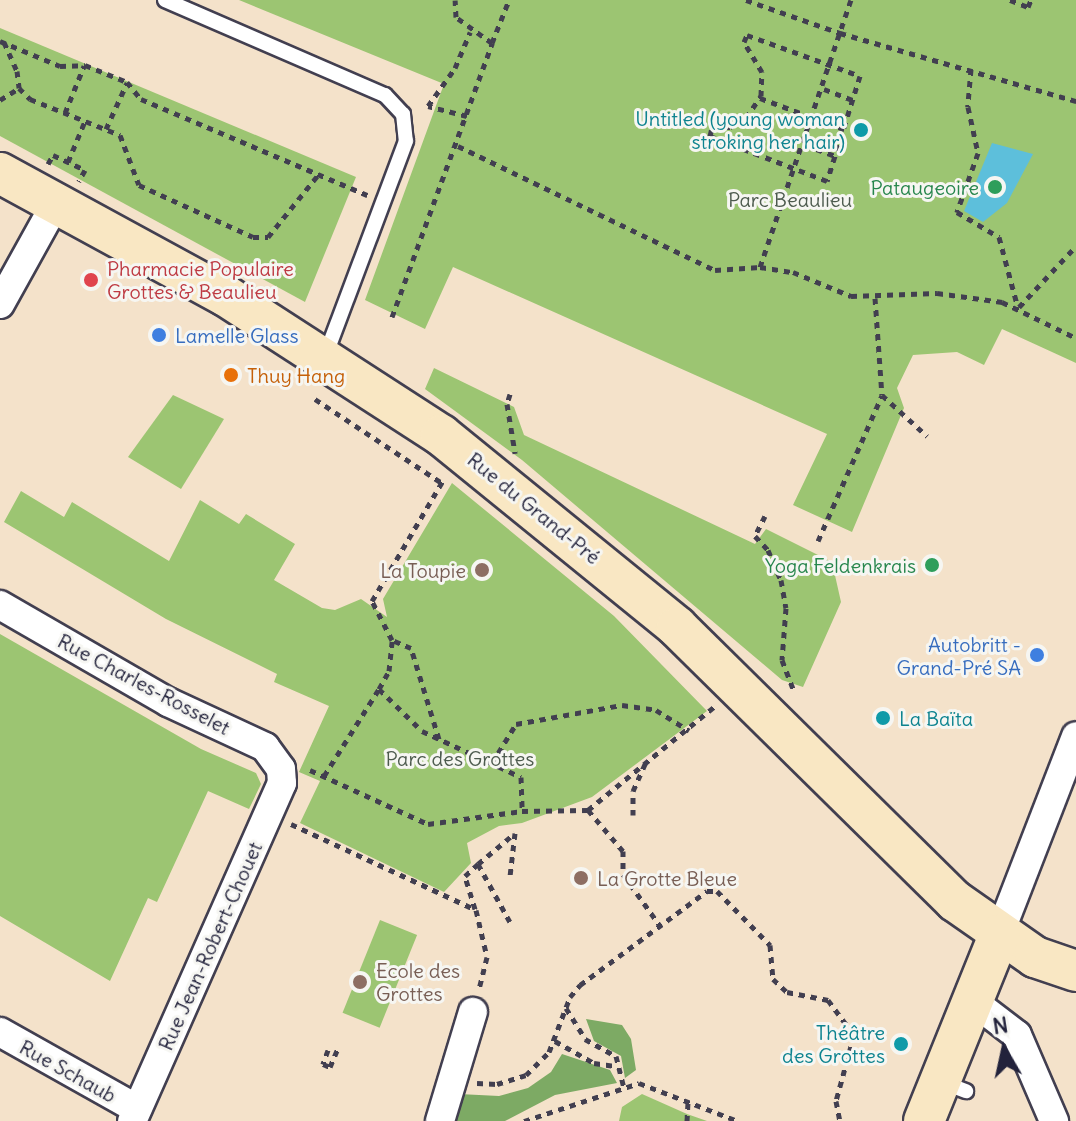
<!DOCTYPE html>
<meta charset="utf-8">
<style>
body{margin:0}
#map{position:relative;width:1076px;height:1121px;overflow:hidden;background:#f4e2ca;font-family:Delius,sans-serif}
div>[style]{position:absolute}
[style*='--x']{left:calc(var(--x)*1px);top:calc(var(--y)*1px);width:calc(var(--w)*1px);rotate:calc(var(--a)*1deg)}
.green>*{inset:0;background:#9cc572;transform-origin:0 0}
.forest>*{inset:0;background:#7daa64}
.water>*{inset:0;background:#5dbfdb}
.path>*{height:5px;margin-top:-2.5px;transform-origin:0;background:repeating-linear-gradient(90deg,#423f50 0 6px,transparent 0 12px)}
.roads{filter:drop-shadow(2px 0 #423f50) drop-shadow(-2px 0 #423f50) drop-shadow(0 2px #423f50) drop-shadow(0 -2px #423f50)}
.lane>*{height:14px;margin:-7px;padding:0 7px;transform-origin:7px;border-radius:7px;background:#fff}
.street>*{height:28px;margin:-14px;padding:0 14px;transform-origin:14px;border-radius:14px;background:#fff}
.secondary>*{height:40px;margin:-20px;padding:0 20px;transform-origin:20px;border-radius:20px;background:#f9e7c3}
.dots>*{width:22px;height:22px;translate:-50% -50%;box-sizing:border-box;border:4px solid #f6f6f2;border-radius:50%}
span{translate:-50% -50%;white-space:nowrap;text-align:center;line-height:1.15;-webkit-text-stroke:6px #f6f6f2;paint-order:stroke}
.culture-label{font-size:20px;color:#0d838f}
.right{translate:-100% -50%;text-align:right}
.left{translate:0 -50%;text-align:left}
.leisure-label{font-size:20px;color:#27864d}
.park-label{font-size:20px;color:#4d5b4e}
.health-label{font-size:20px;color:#be3a42}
.shop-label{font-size:20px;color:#366cbe}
.food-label{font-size:20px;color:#c56008}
.street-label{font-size:20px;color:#22223b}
.education-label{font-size:20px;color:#785e54}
.north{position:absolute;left:964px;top:1009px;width:80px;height:80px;-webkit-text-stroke:6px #f6f6f2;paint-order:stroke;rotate:351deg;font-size:22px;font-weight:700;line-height:32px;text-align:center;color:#22223b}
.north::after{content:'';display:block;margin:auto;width:28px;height:36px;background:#22223b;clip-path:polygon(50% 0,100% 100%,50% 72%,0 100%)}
</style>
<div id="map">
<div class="green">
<i style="clip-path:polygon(239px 0,1076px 0,1076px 363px,1002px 329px,984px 365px,957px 352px,913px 355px,897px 388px,904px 408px,852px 532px,793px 505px,827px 434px,453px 267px,425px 329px,365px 300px,444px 84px)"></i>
<i style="clip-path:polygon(0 28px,356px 177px,305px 302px,0 136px)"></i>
<i style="clip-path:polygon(434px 368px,514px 407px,524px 435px,755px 544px,766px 529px,832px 562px,841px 602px,803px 687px,782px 680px,522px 460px,425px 389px)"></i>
<i style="clip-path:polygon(173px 395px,224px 419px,181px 489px,128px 457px)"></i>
<i style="clip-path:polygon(452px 483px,614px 616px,707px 711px,592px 797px,522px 823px,499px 826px,467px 843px,471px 863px,444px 892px,300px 823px,320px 781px,299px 772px,329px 706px,274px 682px,277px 674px,166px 619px,4px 522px,21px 491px,64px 517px,72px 502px,169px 561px,200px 500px,239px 524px,246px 514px,295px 544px,274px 580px,322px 608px,335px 610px,361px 599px,387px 617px,383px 599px)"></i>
<i style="clip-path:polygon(0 634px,201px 749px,256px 773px,261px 784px,249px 809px,208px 791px,157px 902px,148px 898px,110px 981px,0 916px)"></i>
<i style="left:380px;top:920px;width:40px;height:100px;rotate:22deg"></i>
<i style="clip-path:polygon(642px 1094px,687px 1114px,707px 1121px,619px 1121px,622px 1107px)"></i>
</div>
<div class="forest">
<i style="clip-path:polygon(586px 1019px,622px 1025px,631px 1039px,636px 1070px,625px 1078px,621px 1056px,594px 1041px)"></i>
<i style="clip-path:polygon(562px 1054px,610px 1070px,617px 1083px,555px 1095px,505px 1121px,451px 1121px,459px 1094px,499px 1096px,528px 1088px,551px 1072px)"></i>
</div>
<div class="water">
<i style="clip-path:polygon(992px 143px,1033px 154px,1007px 203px,983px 222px,964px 211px)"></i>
</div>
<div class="path">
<i style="--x:746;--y:0;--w:100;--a:19.3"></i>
<i style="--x:840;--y:33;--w:246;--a:16.1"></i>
<i style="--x:1010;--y:0;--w:19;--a:21"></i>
<i style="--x:1028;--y:7;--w:8;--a:-67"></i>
<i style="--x:747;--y:35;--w:120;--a:19.9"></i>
<i style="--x:860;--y:76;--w:110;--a:107.4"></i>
<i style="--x:827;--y:181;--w:125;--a:-159"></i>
<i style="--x:710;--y:136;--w:9;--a:-77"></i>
<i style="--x:712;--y:127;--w:18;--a:0"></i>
<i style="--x:730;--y:127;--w:18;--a:-29"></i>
<i style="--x:746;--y:118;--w:27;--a:-56"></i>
<i style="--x:761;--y:96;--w:24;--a:-88"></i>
<i style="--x:762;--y:72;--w:35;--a:-121"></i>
<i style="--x:744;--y:42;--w:8;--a:-67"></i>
<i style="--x:0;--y:41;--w:65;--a:22.6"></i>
<i style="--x:60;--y:66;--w:25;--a:-2"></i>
<i style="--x:85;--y:65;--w:45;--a:22"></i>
<i style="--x:127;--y:82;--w:22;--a:51"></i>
<i style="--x:141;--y:99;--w:246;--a:23"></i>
<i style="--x:4;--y:42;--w:32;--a:66"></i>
<i style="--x:17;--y:71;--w:17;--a:83"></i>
<i style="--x:19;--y:88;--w:16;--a:45"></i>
<i style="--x:30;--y:99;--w:97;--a:21.8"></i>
<i style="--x:120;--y:135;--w:53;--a:69.2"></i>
<i style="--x:139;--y:185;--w:125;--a:24.5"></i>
<i style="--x:253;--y:237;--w:15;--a:0"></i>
<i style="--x:268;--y:237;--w:80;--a:-51.1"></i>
<i style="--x:492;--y:43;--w:46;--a:-68.4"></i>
<i style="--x:971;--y:69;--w:38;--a:95"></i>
<i style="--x:968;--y:107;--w:47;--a:77.7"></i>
<i style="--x:978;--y:153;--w:63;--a:109.6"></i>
<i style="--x:957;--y:212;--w:49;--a:30.8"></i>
<i style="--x:999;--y:237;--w:73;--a:75"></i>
<i style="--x:824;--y:89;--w:31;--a:21"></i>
<i style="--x:760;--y:98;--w:90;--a:20.3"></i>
<i style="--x:0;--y:100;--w:22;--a:-32"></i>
<i style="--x:65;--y:113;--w:51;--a:-68"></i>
<i style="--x:467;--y:116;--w:40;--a:-165.6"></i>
<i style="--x:428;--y:106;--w:47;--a:-54.6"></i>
<i style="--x:455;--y:68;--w:39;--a:-67"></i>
<i style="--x:106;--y:129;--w:51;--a:-65.5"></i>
<i style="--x:805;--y:145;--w:32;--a:20"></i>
<i style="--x:458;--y:146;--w:285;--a:25.8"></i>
<i style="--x:715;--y:270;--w:45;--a:-3.8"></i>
<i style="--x:760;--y:267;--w:282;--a:-71.2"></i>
<i style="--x:68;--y:162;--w:44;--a:-67.5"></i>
<i style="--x:48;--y:164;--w:10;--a:-61"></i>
<i style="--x:53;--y:155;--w:35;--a:25"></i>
<i style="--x:85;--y:170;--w:13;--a:119"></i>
<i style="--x:760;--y:267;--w:33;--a:9"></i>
<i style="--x:793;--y:272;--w:63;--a:22.5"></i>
<i style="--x:851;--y:296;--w:86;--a:-2"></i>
<i style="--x:937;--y:293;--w:66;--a:7.9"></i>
<i style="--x:1002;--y:302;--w:82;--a:25.9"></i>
<i style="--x:875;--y:298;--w:97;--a:85.9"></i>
<i style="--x:882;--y:395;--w:61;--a:42.3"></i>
<i style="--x:1019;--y:307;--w:83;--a:-46.9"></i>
<i style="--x:392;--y:317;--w:292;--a:-69.9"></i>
<i style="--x:492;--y:43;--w:44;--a:-144.2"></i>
<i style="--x:456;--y:17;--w:17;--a:-93"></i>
<i style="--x:510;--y:394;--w:10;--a:107"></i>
<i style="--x:507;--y:404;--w:50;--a:80.7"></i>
<i style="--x:315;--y:399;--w:152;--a:33.5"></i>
<i style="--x:765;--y:516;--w:22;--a:117"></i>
<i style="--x:755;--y:536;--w:19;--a:47"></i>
<i style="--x:768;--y:550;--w:33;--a:67"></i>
<i style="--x:781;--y:580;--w:28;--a:80"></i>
<i style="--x:786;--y:608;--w:52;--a:94.4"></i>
<i style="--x:782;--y:660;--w:31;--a:69"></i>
<i style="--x:818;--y:541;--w:159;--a:-66.3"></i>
<i style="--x:379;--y:689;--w:21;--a:-61"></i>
<i style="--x:389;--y:671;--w:30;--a:-84"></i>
<i style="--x:439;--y:739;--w:95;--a:-107.1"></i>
<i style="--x:411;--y:648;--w:21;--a:-157"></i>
<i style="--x:392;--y:640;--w:44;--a:-117.1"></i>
<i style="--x:372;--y:601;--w:142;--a:-59.5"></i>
<i style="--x:492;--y:763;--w:46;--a:-58.4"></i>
<i style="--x:516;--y:724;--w:108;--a:-10.2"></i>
<i style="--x:622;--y:705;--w:34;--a:8"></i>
<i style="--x:656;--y:710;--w:39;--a:32"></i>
<i style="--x:310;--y:770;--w:130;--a:24.6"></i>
<i style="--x:428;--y:824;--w:95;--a:-7.9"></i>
<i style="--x:522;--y:811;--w:66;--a:-0.9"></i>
<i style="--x:588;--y:810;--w:164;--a:-39.3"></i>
<i style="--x:324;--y:776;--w:103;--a:-57.7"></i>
<i style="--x:379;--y:689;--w:60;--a:44.3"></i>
<i style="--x:422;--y:731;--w:109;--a:24.9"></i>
<i style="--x:521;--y:777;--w:34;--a:88"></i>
<i style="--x:588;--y:810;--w:54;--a:49.5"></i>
<i style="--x:623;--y:851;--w:23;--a:90"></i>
<i style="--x:623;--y:874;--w:65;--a:54.4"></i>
<i style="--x:633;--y:815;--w:24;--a:-90"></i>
<i style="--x:633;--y:791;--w:32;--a:-66"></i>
<i style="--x:291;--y:824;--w:204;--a:24.9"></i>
<i style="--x:476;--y:910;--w:48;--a:76.8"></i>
<i style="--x:487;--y:957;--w:34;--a:104"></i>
<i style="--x:478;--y:864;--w:48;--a:-40"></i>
<i style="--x:515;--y:833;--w:43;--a:96.6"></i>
<i style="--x:475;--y:909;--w:34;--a:-107"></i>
<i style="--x:465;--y:876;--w:18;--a:-43"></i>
<i style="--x:478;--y:864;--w:66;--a:61.1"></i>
<i style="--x:566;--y:1008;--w:36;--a:58"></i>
<i style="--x:585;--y:1039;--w:35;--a:29"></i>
<i style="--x:616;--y:1056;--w:33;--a:76"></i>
<i style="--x:555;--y:1041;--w:45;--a:29.4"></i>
<i style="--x:594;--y:1063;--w:21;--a:8"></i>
<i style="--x:328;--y:1050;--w:15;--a:110"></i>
<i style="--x:323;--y:1064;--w:8;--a:23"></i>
<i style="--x:330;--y:1067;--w:23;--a:-67"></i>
<i style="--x:477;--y:1083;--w:20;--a:3"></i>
<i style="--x:497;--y:1084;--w:30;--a:-17"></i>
<i style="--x:526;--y:1075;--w:33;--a:-45"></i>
<i style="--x:549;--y:1052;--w:59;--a:-69.1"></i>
<i style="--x:570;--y:997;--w:16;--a:-50"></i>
<i style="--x:580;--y:985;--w:158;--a:-36.5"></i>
<i style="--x:707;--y:891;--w:10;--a:0"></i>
<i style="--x:717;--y:891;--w:76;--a:45.5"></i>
<i style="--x:770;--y:945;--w:34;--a:85"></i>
<i style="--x:773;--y:979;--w:19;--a:43"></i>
<i style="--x:787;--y:992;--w:42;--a:11"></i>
<i style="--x:828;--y:1000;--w:44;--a:53.4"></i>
<i style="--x:854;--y:1035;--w:68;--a:105.3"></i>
<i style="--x:836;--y:1101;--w:20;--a:79"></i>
<i style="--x:524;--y:1121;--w:121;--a:-18.3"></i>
<i style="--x:639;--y:1083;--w:106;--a:21"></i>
<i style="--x:687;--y:1121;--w:21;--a:-87"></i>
</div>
<div class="roads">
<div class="lane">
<i style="--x:165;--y:0;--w:240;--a:23.4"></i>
<i style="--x:385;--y:95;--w:26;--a:47"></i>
<i style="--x:403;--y:114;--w:27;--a:84"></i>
<i style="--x:406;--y:141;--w:231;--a:110.6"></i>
<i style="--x:942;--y:1082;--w:26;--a:21"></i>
</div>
<div class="street">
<i style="--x:0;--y:304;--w:118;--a:-61"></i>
<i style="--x:0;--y:605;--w:194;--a:30"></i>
<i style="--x:168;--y:702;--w:107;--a:24.9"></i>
<i style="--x:265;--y:747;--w:27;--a:54"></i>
<i style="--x:281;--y:769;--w:14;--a:86"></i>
<i style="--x:282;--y:783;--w:370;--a:113.9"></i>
<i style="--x:999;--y:935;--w:213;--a:-68.8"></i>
<i style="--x:974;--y:1002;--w:54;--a:37.5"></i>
<i style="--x:1017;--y:1035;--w:94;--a:66.7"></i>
<i style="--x:0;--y:1032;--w:157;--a:29.3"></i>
<i style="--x:440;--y:1121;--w:114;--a:-73.2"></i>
</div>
<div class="secondary">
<i style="--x:0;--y:173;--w:257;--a:28.6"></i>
<i style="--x:226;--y:296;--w:256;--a:32.9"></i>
<i style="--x:441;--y:435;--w:304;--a:39.1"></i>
<i style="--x:677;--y:627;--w:390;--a:44.6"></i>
<i style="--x:955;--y:901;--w:98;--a:35"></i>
<i style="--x:1035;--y:957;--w:43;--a:18.9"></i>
<i style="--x:924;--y:1121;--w:201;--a:-68"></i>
</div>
</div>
<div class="dots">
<i style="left:861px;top:130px;background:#0f9aa8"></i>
<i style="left:995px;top:187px;background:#2e9e5b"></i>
<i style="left:91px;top:280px;background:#e0444e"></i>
<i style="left:159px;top:335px;background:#3f7fe0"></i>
<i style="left:231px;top:375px;background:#e8710a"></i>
<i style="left:932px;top:565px;background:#2e9e5b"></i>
<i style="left:482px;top:570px;background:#8d6e63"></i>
<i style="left:1037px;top:655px;background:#3f7fe0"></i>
<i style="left:883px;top:718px;background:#0f9aa8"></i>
<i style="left:581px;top:878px;background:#8d6e63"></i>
<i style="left:360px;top:982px;background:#8d6e63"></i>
<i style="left:901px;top:1044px;background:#0f9aa8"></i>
</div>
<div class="culture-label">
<span class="right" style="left:845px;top:130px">Untitled (young woman<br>stroking her hair)</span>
<span class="left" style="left:899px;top:718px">La Baïta</span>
<span class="right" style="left:885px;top:1044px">Théâtre<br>des Grottes</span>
</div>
<div class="leisure-label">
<span class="right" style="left:979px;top:187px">Pataugeoire</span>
<span class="right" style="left:916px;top:565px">Yoga Feldenkrais</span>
</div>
<div class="park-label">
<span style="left:790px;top:199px">Parc Beaulieu</span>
<span style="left:460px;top:758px">Parc des Grottes</span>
</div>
<div class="health-label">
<span class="left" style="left:107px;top:280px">Pharmacie Populaire<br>Grottes &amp; Beaulieu</span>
</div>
<div class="shop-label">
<span class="left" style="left:175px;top:335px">Lamelle Glass</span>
<span class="right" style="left:1021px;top:656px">Autobritt -<br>Grand-Pré SA</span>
</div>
<div class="food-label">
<span class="left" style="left:247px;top:375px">Thuy Hang</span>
</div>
<div class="street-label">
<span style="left:534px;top:508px;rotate:39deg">Rue du Grand-Pré</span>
<span style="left:144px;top:684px;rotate:28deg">Rue Charles-Rosselet</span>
<span style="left:210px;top:946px;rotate:-66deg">Rue Jean-Robert-Chouet</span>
<span style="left:68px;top:1071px;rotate:29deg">Rue Schaub</span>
</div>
<div class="education-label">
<span class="right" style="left:466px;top:570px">La Toupie</span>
<span class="left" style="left:597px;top:878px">La Grotte Bleue</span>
<span class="left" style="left:376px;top:982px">Ecole des<br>Grottes</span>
</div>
<div class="north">N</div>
</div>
